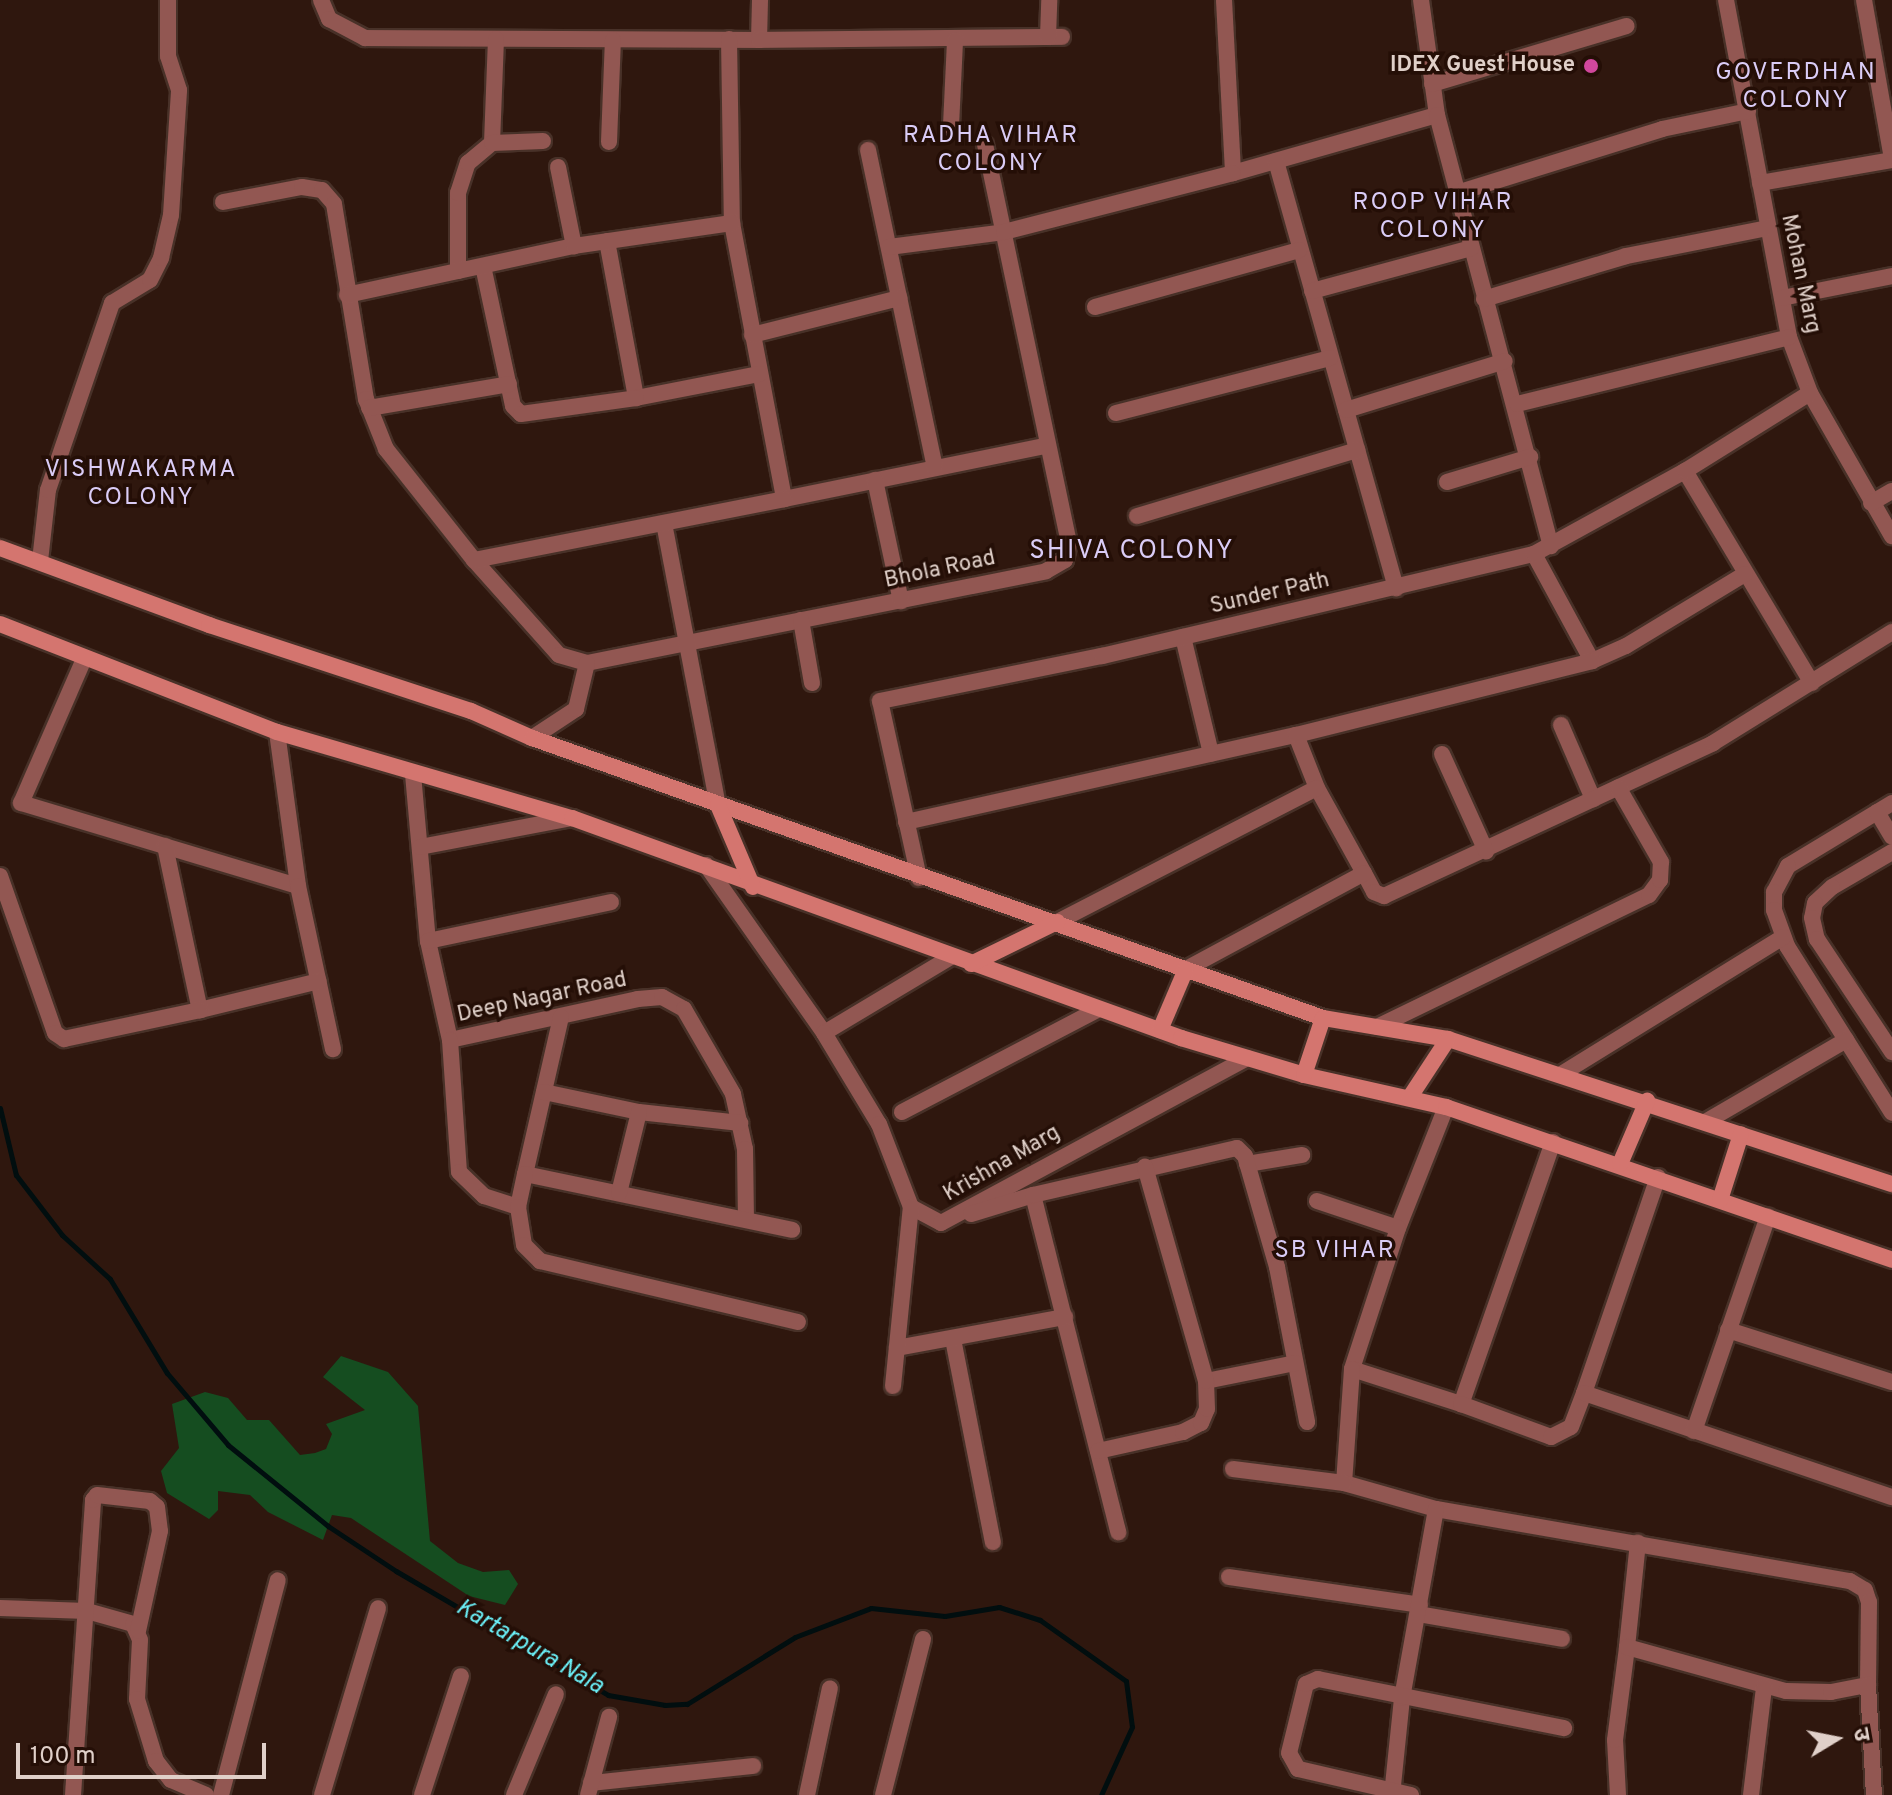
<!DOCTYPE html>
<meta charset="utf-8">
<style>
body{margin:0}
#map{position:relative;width:1892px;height:1795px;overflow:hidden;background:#2f170e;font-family:Overpass,"Noto Sans Devanagari",sans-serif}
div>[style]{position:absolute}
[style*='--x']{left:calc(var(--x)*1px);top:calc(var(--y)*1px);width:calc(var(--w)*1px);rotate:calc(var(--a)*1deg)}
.green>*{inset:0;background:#154d20}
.stream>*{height:5px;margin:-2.5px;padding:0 2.5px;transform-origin:2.5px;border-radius:2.5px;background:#010e0f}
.roads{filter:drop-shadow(2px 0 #483128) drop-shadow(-2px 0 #483128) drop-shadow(0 2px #483128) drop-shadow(0 -2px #483128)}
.street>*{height:16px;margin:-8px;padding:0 8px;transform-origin:8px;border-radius:8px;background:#925752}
.secondary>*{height:16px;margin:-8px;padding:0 8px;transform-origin:8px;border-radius:8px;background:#d4756f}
.dots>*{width:22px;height:22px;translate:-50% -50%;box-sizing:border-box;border:4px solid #240e06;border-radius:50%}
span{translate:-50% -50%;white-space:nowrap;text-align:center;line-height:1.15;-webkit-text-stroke:7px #240e06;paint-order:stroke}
.poi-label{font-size:22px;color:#e0d0c9;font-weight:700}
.right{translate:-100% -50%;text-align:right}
.street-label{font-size:22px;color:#e0d0c9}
.neighbourhood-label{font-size:24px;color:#daccf6;letter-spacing:2px}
.water-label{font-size:24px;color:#6bf0f8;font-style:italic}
.quarter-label{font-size:26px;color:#daccf6;letter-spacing:2px}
.north{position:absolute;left:1796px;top:1699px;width:80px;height:80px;-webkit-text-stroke:6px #240e06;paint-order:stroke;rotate:80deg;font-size:22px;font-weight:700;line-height:32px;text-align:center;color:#e0d0c9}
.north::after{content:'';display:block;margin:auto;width:28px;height:36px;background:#e0d0c9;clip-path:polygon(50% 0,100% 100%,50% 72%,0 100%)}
.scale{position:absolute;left:16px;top:1743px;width:250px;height:36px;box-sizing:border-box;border:4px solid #e0d0c9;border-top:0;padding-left:10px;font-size:24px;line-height:28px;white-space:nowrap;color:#e0d0c9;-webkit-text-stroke:6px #240e06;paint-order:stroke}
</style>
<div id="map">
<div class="green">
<i style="clip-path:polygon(341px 1356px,388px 1372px,418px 1406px,430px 1541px,458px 1563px,483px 1572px,509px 1570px,518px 1584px,505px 1605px,469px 1596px,351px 1518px,332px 1515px,323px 1540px,268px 1512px,250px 1495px,218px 1491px,218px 1510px,209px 1519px,167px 1493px,161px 1471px,179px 1448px,172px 1404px,205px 1392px,228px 1398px,247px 1420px,269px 1420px,300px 1455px,315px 1453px,326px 1449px,332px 1434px,326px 1424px,365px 1410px,323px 1377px)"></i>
</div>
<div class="stream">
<i style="--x:0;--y:1108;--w:69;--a:76.6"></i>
<i style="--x:16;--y:1175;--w:76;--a:52.5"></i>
<i style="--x:62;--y:1235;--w:65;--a:42.5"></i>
<i style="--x:110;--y:1279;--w:110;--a:58.8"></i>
<i style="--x:167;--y:1373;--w:94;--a:49.7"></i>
<i style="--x:228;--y:1445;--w:129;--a:39"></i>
<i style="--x:328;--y:1526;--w:82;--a:33.5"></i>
<i style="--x:396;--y:1571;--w:246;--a:30.3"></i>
<i style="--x:608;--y:1695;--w:58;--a:10"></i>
<i style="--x:665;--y:1705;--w:22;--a:-3"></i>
<i style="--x:687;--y:1704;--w:127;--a:-31.8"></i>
<i style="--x:795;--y:1637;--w:81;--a:-20.9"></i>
<i style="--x:871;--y:1608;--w:74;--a:6.2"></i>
<i style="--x:945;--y:1616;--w:55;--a:-9.5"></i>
<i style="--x:999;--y:1607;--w:43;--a:17.6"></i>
<i style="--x:1040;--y:1620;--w:105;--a:35.3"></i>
<i style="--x:1126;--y:1681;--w:46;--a:82.6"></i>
<i style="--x:1132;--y:1727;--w:75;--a:114.5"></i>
</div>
<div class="roads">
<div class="street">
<i style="--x:321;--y:0;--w:21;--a:67"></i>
<i style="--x:329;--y:19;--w:41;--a:27.8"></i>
<i style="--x:365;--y:38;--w:394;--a:0.3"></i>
<i style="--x:760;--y:0;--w:40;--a:91.4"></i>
<i style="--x:759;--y:40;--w:303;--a:-0.6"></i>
<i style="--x:1224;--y:0;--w:173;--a:87"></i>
<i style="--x:1233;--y:173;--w:212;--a:-15.9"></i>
<i style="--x:1421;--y:0;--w:116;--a:82.1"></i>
<i style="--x:1437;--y:115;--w:446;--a:75.2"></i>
<i style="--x:1726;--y:0;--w:343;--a:79.4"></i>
<i style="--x:1789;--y:337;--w:60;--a:69.4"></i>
<i style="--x:1810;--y:393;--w:165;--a:60.2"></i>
<i style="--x:1864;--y:0;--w:161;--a:80"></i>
<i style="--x:1048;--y:37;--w:37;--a:-88"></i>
<i style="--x:729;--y:39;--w:184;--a:89.1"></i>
<i style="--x:732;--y:223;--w:281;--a:79.3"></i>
<i style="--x:784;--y:499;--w:266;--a:-11.5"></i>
<i style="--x:1432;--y:84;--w:203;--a:-16.6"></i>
<i style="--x:951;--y:126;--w:86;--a:-87.3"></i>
<i style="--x:609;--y:142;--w:102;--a:-87.8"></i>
<i style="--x:492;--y:143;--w:104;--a:-87.8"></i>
<i style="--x:868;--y:150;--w:324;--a:78.1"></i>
<i style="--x:1276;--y:161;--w:444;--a:74.3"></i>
<i style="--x:558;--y:167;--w:81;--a:78.6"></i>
<i style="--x:1760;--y:183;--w:134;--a:-9.9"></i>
<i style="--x:1457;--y:193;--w:215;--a:-17.3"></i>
<i style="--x:1662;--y:129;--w:88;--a:-11.8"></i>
<i style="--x:223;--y:202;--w:80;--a:-10.8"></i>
<i style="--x:302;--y:187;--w:20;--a:9"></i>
<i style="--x:322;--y:190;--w:18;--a:49"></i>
<i style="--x:334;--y:204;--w:198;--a:80.7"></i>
<i style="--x:366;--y:399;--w:54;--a:68.2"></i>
<i style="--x:386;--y:449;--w:142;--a:51.6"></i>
<i style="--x:474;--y:560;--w:127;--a:48.2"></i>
<i style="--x:559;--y:655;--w:29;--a:16"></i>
<i style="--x:587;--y:663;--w:468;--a:-11.3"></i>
<i style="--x:1046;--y:571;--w:22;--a:-30"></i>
<i style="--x:1065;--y:560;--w:17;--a:-77"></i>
<i style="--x:1069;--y:543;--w:407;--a:-101.9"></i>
<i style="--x:607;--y:241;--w:160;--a:79.5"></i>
<i style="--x:636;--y:398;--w:126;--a:-11"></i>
<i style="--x:889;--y:247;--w:116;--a:-7.4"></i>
<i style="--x:1004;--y:232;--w:236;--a:-14.4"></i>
<i style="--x:483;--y:266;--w:143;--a:77.9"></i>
<i style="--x:513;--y:406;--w:11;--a:45"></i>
<i style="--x:521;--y:414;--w:116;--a:-7.9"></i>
<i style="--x:458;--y:271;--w:78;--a:-90"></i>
<i style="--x:458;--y:193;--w:32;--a:-72"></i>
<i style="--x:468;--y:163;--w:31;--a:-40"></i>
<i style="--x:492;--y:143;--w:51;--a:-2.2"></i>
<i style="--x:1312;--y:291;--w:165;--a:-15.1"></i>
<i style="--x:347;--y:295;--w:232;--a:-12.2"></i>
<i style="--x:574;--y:246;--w:160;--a:-8.3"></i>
<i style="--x:1782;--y:298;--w:112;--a:-11.3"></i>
<i style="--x:1484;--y:299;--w:148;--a:-16.8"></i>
<i style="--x:1626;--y:256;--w:144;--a:-11.2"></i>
<i style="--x:1095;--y:307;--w:212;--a:-15.6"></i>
<i style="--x:752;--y:335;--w:152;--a:-14.1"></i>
<i style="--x:1517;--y:404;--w:280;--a:-13.8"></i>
<i style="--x:369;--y:408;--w:142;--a:-9.7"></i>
<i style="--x:1346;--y:410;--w:166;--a:-17.1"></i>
<i style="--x:1116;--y:413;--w:221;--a:-14.4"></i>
<i style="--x:1685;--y:471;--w:247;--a:59.1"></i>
<i style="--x:875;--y:480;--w:124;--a:77.9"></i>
<i style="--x:1447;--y:482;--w:87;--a:-16.8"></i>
<i style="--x:1871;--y:503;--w:24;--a:-30"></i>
<i style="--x:1137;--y:516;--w:230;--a:-16.7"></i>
<i style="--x:664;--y:523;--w:287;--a:79.2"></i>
<i style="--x:1534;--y:554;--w:122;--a:61.5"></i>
<i style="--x:1592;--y:661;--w:37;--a:-24"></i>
<i style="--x:1626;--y:646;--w:139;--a:-31.2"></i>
<i style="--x:474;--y:560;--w:316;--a:-11.1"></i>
<i style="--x:40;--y:561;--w:71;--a:-83.6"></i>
<i style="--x:48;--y:490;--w:198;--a:-71.1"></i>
<i style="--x:112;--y:303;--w:44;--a:-31.2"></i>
<i style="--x:150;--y:280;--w:25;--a:-63"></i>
<i style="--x:161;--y:258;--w:44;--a:-76.9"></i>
<i style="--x:171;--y:215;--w:125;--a:-86.3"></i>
<i style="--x:179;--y:90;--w:36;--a:-108"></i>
<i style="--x:168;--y:56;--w:56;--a:-90"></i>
<i style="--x:801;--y:620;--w:64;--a:80.1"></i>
<i style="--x:1183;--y:637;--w:120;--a:76.5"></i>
<i style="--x:84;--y:659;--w:157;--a:113.6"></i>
<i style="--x:21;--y:803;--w:289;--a:16.7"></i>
<i style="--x:1561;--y:725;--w:81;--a:66.6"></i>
<i style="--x:277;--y:732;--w:155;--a:82.2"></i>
<i style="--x:298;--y:886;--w:167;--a:77.9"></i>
<i style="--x:1296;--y:735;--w:57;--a:68.4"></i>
<i style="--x:1317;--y:788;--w:97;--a:61.1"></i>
<i style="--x:1364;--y:873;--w:21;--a:62"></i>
<i style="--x:1374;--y:892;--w:11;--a:22"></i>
<i style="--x:1384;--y:896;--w:363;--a:-24.9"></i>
<i style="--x:1713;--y:743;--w:211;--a:-31.8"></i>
<i style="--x:532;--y:738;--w:53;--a:-33.4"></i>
<i style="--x:576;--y:709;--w:47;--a:-76.6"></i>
<i style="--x:1442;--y:754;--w:107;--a:65.6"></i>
<i style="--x:413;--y:774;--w:168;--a:84.9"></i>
<i style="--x:428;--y:941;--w:101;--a:77.5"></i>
<i style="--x:450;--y:1040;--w:192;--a:-12.3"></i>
<i style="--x:638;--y:999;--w:24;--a:-5"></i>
<i style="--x:662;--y:997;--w:25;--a:29"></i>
<i style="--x:684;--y:1009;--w:98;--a:60"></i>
<i style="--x:733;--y:1094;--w:56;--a:77.7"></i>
<i style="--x:745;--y:1149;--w:70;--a:89.2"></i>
<i style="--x:1892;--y:803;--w:122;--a:148.8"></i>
<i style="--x:1788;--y:866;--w:30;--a:118"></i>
<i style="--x:1774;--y:892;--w:18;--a:90"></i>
<i style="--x:1774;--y:910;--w:38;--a:70"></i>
<i style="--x:1787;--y:946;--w:197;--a:57.8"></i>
<i style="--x:1877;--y:812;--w:29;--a:59"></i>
<i style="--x:906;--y:822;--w:400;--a:-12.6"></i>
<i style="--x:1296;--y:735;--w:305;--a:-14"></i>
<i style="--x:165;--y:846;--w:168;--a:78"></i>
<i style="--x:200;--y:1010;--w:122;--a:-13.7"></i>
<i style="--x:420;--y:847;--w:155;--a:-10.8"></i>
<i style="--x:1892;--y:852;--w:69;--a:149.7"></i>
<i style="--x:1832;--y:887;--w:23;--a:137"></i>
<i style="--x:1815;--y:903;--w:15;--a:101"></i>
<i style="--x:1812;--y:918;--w:22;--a:77"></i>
<i style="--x:1817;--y:939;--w:136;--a:56.4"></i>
<i style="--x:706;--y:865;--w:205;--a:54.9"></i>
<i style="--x:824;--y:1033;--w:148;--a:-30.9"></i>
<i style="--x:0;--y:876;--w:166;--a:70.7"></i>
<i style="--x:55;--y:1033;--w:11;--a:34"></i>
<i style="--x:64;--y:1039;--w:139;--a:-12"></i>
<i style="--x:919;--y:878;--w:181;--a:-102.4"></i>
<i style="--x:880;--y:701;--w:227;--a:-11.5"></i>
<i style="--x:1102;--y:656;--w:444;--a:-13.3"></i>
<i style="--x:1534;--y:554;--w:172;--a:-28.8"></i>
<i style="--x:1685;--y:471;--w:147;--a:-32"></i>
<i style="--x:1057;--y:922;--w:292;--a:-27.3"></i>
<i style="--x:428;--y:941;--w:187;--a:-12"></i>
<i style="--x:1186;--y:969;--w:202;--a:-28.3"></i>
<i style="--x:561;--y:1017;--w:161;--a:102.9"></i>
<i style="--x:525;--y:1174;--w:273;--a:11.8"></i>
<i style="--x:1377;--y:1027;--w:302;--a:-25.9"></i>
<i style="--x:1649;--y:895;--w:19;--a:-54"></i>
<i style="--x:1660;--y:880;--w:18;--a:-87"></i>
<i style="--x:1661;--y:862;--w:86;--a:-119.8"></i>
<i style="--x:824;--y:1033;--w:106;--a:58.9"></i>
<i style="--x:879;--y:1124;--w:89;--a:68.9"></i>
<i style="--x:911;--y:1207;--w:34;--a:28"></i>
<i style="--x:941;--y:1223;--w:348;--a:-28.3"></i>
<i style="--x:450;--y:1040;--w:132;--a:86.1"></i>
<i style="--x:459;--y:1172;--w:35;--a:44"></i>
<i style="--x:484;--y:1196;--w:36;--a:18"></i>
<i style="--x:1563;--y:1073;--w:259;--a:-31.7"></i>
<i style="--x:544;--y:1092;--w:97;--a:11.9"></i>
<i style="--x:639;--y:1112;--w:102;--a:6.2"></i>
<i style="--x:1446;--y:1107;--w:130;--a:111.6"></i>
<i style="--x:1398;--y:1228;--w:148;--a:108.1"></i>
<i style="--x:1352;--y:1369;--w:114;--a:17.8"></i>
<i style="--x:902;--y:1112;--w:222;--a:-27.6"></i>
<i style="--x:1707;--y:1121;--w:161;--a:-30.2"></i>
<i style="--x:1553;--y:1142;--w:278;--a:109.3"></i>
<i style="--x:1461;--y:1404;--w:96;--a:20.1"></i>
<i style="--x:1551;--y:1437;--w:22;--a:-27"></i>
<i style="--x:1571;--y:1427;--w:36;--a:-69"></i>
<i style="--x:1247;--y:1164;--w:56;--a:-9.3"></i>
<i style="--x:525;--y:1174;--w:34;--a:102"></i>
<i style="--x:518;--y:1207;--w:38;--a:81"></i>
<i style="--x:524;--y:1245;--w:23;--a:45"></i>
<i style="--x:540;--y:1261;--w:265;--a:13.3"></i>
<i style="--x:1658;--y:1177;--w:228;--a:108.9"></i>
<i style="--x:1584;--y:1393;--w:325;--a:18.7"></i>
<i style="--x:619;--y:1193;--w:83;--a:-76.1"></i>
<i style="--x:1033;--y:1195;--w:348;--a:75.8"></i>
<i style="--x:1317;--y:1201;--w:85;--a:18.4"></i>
<i style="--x:971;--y:1214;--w:65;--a:-17"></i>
<i style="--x:1033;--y:1195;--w:209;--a:-13"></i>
<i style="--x:1237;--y:1148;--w:11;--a:45"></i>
<i style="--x:1245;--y:1156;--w:116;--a:73.9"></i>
<i style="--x:1277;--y:1267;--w:158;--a:79"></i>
<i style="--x:1728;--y:1330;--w:172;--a:17.6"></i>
<i style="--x:953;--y:1339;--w:207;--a:78.9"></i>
<i style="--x:897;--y:1348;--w:171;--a:-10.5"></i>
<i style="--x:1352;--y:1369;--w:114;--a:94"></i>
<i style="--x:1344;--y:1483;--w:96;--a:15.8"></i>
<i style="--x:1436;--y:1509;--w:420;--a:9.9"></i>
<i style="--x:1850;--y:1581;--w:17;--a:31"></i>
<i style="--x:1865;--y:1590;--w:13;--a:72"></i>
<i style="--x:1869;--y:1602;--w:83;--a:90.7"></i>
<i style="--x:1206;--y:1381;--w:91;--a:-11.4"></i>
<i style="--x:893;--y:1386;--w:180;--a:-84.3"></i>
<i style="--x:1694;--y:1431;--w:227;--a:-71"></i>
<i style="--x:1098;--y:1451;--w:87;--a:-12.6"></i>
<i style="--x:1183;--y:1432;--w:20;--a:-27"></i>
<i style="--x:1201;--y:1423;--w:15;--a:-67"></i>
<i style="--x:1207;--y:1409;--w:28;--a:-92"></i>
<i style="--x:1206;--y:1381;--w:223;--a:-105.9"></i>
<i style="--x:1233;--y:1469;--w:112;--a:7.2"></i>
<i style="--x:1229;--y:1577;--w:193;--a:8.3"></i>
<i style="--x:0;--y:1608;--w:87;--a:2"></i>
<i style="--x:87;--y:1611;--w:48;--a:15.8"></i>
<i style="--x:133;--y:1624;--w:17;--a:66"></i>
<i style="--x:140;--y:1640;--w:59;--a:92.9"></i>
<i style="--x:137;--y:1699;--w:65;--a:73"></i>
<i style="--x:156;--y:1761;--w:24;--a:52"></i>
<i style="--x:171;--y:1780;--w:38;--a:23"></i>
<i style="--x:1418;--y:1614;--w:146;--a:9.8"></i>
<i style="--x:1627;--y:1647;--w:105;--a:-84"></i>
<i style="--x:591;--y:1783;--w:163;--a:-6"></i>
<i style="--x:73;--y:1795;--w:296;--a:-86.1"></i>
<i style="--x:93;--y:1500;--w:6;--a:-51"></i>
<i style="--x:97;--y:1495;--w:53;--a:6.5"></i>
<i style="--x:150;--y:1501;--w:9;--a:41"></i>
<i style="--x:157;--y:1507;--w:24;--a:83"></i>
<i style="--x:160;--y:1531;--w:102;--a:102.4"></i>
<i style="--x:221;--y:1795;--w:222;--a:-75.2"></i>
<i style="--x:322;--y:1795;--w:195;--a:-73.3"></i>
<i style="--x:422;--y:1795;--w:125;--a:-71.9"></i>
<i style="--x:514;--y:1795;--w:109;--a:-67.4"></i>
<i style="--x:588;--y:1795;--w:81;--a:-74.9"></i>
<i style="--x:807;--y:1795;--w:109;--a:-77.9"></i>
<i style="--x:883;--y:1795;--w:161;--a:-75.6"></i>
<i style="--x:1392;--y:1795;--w:98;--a:-84.1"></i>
<i style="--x:1402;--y:1698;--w:192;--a:-79.8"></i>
<i style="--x:1411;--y:1795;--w:116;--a:-167"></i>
<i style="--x:1298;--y:1769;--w:18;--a:-119"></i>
<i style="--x:1289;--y:1753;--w:71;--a:-76.2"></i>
<i style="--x:1306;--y:1684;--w:13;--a:-23"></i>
<i style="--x:1318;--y:1679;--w:251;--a:11.3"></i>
<i style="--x:1618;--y:1795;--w:55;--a:-93.1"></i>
<i style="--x:1615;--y:1740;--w:94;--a:-82.6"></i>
<i style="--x:1627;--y:1647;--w:165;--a:15.5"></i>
<i style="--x:1786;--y:1691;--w:45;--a:1.3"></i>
<i style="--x:1831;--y:1692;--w:38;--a:-11"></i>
<i style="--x:1868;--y:1685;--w:110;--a:86.9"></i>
<i style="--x:1751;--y:1795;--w:109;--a:-83.1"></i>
</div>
<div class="secondary">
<i style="--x:0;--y:548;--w:223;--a:20.2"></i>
<i style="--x:209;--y:625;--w:276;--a:18.2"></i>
<i style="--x:471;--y:711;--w:67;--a:23.9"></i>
<i style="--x:532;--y:738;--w:839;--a:19.49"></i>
<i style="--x:1323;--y:1018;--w:127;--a:9.5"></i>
<i style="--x:1448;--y:1039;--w:467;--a:18.1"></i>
<i style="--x:0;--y:624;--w:297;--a:21.3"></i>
<i style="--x:277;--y:732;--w:307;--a:16.3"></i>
<i style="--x:572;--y:818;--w:648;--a:19.86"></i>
<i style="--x:1181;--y:1038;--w:128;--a:16.7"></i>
<i style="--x:1304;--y:1075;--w:146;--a:12.7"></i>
<i style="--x:1446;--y:1107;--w:472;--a:18.9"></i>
<i style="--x:718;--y:805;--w:89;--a:66.9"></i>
<i style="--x:971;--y:964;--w:96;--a:-26"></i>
<i style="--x:1160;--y:1030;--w:66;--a:-66.9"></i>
<i style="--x:1304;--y:1075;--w:60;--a:-71.6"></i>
<i style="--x:1410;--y:1097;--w:69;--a:-56.8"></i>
<i style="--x:1620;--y:1164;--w:69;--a:-66.8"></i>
<i style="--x:1720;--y:1200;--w:69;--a:-72.3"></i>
</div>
</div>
<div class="dots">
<i style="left:1591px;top:66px;background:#d1479c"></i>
</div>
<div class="poi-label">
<span class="right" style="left:1575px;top:66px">IDEX Guest House</span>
</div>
<div class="street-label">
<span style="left:1800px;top:274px;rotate:78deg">Mohan Marg</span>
<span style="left:940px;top:570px;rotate:-12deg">Bhola Road</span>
<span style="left:1270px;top:594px;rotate:-13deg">Sunder Path</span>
<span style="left:542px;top:998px;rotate:-12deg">Deep Nagar Road</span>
<span style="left:1002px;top:1164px;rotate:-30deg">Krishna Marg</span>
</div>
<div class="neighbourhood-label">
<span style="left:1796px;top:88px">GOVERDHAN<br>COLONY</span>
<span style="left:991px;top:151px">RADHA VIHAR<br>COLONY</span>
<span style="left:1433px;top:218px">ROOP VIHAR<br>COLONY</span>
<span style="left:141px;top:485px">VISHWAKARMA<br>COLONY</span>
<span style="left:1335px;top:1252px">SB VIHAR</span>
</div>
<div class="water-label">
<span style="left:529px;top:1648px;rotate:30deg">Kartarpura Nala</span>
</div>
<div class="quarter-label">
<span style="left:1132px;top:552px">SHIVA COLONY</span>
</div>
<div class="north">उ</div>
<div class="scale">100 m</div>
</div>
